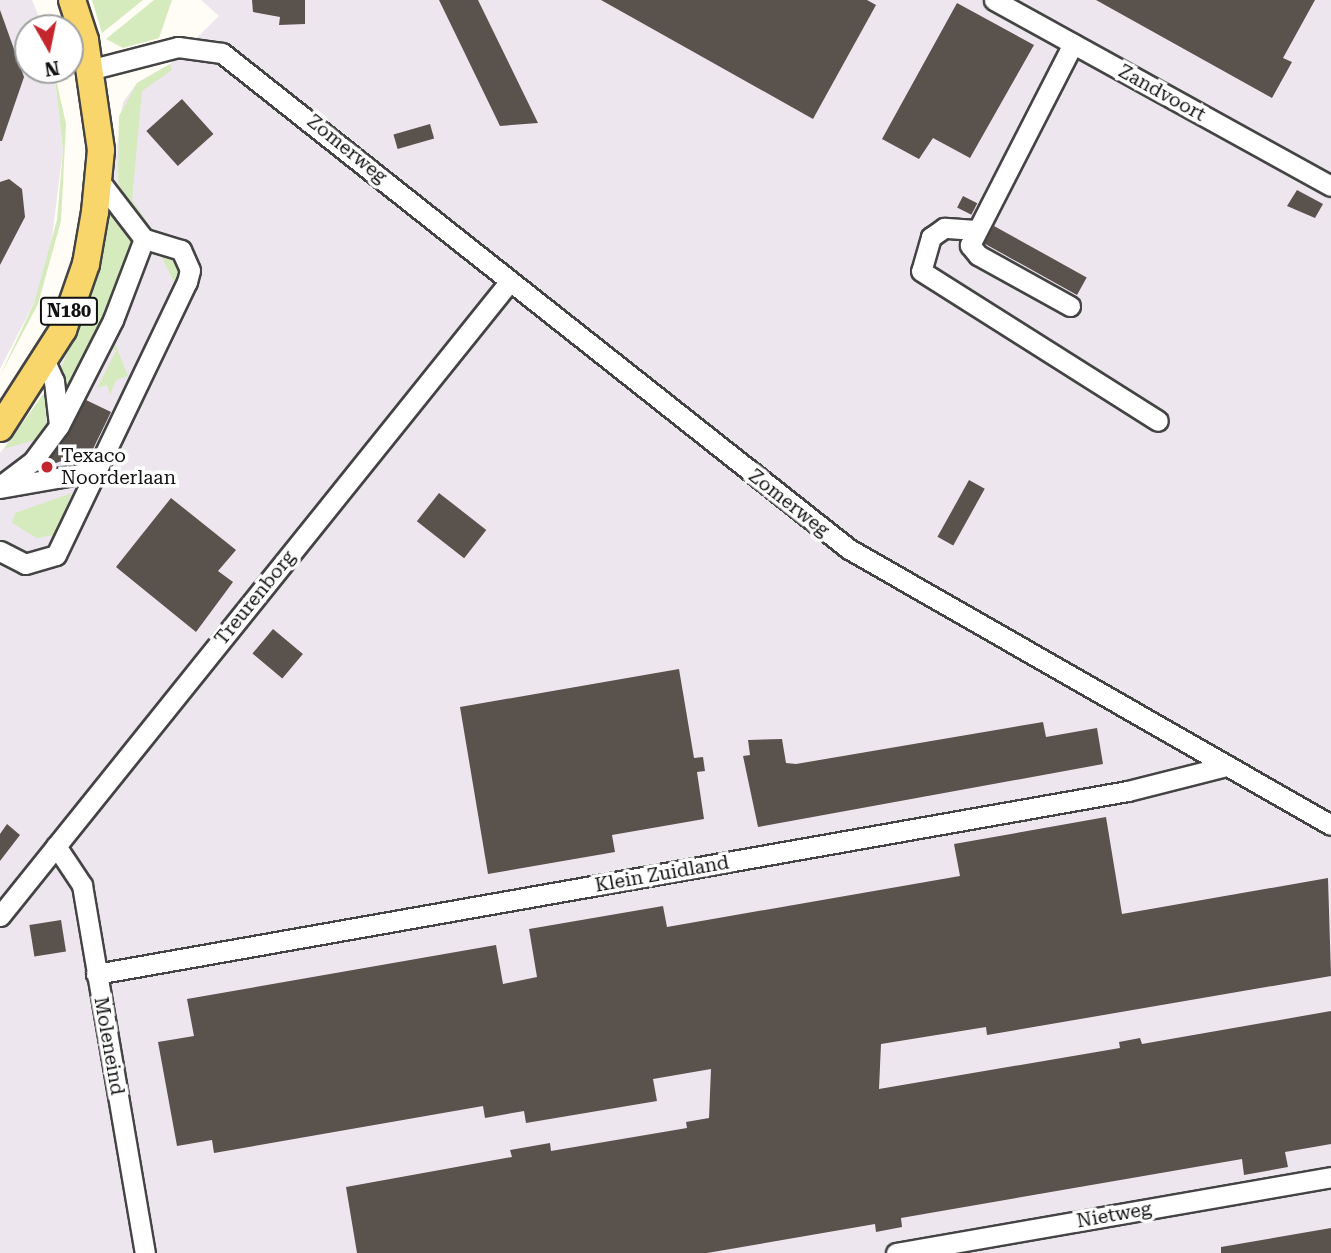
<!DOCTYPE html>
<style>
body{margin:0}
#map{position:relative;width:1331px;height:1253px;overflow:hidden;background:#fffdf5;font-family:"Roboto Serif",serif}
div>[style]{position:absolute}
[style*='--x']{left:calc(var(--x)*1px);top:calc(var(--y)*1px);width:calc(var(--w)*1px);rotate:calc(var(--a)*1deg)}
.industrial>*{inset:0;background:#eee6ef}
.green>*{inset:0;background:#d5ebbd}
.building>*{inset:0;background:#5a524d;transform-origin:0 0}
.roads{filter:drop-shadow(2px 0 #444) drop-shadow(-2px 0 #444) drop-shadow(0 2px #444) drop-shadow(0 -2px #444)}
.minor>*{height:19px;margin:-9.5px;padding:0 9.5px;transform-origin:9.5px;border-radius:9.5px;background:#fff}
.major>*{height:26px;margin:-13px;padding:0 13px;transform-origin:13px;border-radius:13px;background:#f9d66b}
.dots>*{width:19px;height:19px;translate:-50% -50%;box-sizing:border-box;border:4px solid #fff;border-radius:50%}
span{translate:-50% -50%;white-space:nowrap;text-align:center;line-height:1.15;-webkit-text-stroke:7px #fff;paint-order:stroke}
.shield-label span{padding:2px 5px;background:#fff;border:2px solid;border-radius:5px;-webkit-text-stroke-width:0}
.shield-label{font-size:18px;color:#111;font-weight:700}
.street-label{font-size:19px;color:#111}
.poi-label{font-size:19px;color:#111}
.left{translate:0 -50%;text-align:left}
.north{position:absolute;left:14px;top:14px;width:70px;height:70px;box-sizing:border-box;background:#fff;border:2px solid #a0a0a0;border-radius:50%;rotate:171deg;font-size:19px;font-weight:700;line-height:28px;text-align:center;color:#111}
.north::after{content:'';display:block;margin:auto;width:24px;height:32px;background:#c4262e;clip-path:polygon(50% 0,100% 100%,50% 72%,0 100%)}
</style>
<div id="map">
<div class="industrial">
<i style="clip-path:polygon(0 0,32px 0,35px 7px,43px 28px,28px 28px,28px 70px,54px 70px,63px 150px,50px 253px,34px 303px,0 369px)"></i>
<i style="clip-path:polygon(201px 0,1331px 0,1331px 1253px,0 1253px,0 453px,50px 386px,82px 320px,101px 262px,123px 102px,137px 83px,170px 64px,219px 16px)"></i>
</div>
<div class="green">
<i style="clip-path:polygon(92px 0,143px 0,102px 33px)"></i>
<i style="clip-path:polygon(154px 0,172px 0,159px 38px,123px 48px,106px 39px)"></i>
<i style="clip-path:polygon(170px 64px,172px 70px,142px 91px,132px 200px,148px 223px,125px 204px,118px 181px,119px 116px,137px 83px)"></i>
<i style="clip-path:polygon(54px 70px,66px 124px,61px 221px,38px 304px,0 376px,34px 303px,57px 220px,63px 150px)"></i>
<i style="clip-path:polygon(110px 205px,133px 243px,78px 377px,65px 391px,61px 369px,101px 262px)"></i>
<i style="clip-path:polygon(158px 250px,175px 255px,182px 270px,177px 288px)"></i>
<i style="clip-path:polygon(112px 336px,128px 376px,116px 380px,110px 395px,107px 385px,97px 388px,116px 351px,107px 345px)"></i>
<i style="clip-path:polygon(49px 386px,45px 437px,4px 449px)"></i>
<i style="clip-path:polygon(72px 493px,54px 535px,37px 538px,12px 523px,15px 513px)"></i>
</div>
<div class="building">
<i style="clip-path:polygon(252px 0,305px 0,305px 24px,279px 25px,280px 17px,253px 12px)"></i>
<i style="clip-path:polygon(439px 0,478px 0,538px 123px,500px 126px)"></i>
<i style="clip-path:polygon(601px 0,867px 0,876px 5px,813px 119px)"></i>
<i style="clip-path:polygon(1096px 0,1315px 0,1283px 58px,1292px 62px,1272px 98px)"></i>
<i style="clip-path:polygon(957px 3px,1034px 45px,970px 158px,933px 138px,919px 159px,882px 139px)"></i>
<i style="clip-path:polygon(0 10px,24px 77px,2px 141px,0 141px)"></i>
<i style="left:182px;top:99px;width:47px;height:48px;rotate:48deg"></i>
<i style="left:430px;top:124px;width:15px;height:38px;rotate:74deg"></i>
<i style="clip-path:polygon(9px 179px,22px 189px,25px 217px,0 265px,0 182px)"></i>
<i style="clip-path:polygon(1297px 190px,1323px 204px,1315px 218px,1287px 206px)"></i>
<i style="left:963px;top:196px;width:16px;height:13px;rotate:27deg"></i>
<i style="left:994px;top:226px;width:106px;height:20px;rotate:29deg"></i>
<i style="clip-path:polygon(86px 400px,111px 412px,93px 449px,43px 468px)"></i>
<i style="left:969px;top:480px;width:18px;height:65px;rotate:29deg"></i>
<i style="left:439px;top:493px;width:60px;height:36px;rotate:38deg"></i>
<i style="clip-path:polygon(171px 498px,236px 550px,218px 571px,233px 582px,196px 632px,116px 567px)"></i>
<i style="left:273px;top:629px;width:39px;height:32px;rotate:40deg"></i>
<i style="clip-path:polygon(679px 669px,694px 758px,703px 757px,705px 771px,697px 772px,704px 819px,612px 835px,615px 852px,488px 874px,460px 707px)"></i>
<i style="clip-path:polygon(1043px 722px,1046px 737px,1097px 728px,1103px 764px,758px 827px,743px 756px,750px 755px,748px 740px,782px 739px,786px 763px,796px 764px)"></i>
<i style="clip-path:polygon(1106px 817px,1122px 914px,1328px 878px,1331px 976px,987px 1035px,986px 1027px,881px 1044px,879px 1089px,1120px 1048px,1119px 1042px,1140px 1038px,1142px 1044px,1331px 1011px,1331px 1144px,1285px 1152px,1288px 1167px,1244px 1175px,1242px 1159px,901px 1218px,902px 1227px,876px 1232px,875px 1224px,707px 1253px,357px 1253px,346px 1187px,512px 1157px,510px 1150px,550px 1143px,551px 1151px,687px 1128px,686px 1122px,709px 1118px,711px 1069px,653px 1079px,657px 1101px,526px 1123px,524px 1111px,485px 1118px,483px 1106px,214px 1153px,212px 1140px,177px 1146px,158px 1042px,194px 1036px,187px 999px,496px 945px,503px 984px,537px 977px,529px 929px,663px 906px,667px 927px,960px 876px,954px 844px)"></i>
<i style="clip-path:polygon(7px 824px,20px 835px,0 861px,0 834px)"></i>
<i style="left:61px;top:920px;width:32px;height:32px;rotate:81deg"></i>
<i style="clip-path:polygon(1331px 1228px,1331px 1253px,1221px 1253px,1221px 1247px)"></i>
</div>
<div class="roads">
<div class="minor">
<i style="--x:994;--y:0;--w:385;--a:28.9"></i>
<i style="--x:89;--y:70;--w:92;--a:-14.5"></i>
<i style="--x:178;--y:47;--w:44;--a:7.8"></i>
<i style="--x:222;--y:53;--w:799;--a:38.35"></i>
<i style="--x:849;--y:549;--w:555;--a:29.8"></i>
<i style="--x:975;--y:230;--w:31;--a:-176"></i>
<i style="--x:944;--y:228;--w:16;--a:145"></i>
<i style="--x:931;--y:237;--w:35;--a:106"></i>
<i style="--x:921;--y:271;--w:280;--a:32.3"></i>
<i style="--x:1070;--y:306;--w:105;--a:-151"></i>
<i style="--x:978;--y:255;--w:13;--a:-129"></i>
<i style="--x:970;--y:245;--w:226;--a:-62.9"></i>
<i style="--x:45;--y:361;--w:22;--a:66"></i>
<i style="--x:54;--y:381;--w:44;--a:83.5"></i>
<i style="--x:0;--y:486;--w:41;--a:-37.1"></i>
<i style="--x:33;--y:461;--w:44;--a:-53.4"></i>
<i style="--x:59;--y:426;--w:119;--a:-63"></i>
<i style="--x:113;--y:320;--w:87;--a:-69.1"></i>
<i style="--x:0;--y:488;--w:97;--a:-10"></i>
<i style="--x:0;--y:551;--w:28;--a:27"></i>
<i style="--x:25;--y:564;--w:32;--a:-16"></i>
<i style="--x:56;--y:555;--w:303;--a:-64.4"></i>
<i style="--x:187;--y:282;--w:12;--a:-76"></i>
<i style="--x:190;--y:270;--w:22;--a:-114"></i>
<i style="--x:181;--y:250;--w:39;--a:-163"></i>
<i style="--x:144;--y:239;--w:76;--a:-127.5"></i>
<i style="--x:56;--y:846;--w:47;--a:56.3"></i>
<i style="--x:82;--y:885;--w:373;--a:80.3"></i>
<i style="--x:0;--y:916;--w:814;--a:-51.23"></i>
<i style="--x:96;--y:974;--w:1048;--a:-10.06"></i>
<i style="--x:1128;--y:791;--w:102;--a:-14.2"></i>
<i style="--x:896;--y:1253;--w:442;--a:-9.9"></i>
</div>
<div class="major">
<i style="--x:0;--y:428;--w:117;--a:-57.3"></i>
<i style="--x:63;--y:330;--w:70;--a:-70.8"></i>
<i style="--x:86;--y:264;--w:53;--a:-80.2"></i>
<i style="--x:95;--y:212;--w:62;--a:-84.5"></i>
<i style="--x:101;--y:150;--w:111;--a:-98.3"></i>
<i style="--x:85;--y:40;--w:42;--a:-108"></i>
</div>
</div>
<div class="dots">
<i style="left:47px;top:467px;background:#c4262e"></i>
</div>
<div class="shield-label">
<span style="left:69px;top:311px">N180</span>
</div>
<div class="street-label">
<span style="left:1162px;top:93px;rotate:29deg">Zandvoort</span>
<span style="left:347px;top:149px;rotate:39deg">Zomerweg</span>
<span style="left:789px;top:503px;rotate:38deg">Zomerweg</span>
<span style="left:255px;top:598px;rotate:-51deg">Treurenborg</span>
<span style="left:662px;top:874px;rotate:-10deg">Klein Zuidland</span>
<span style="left:109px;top:1046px;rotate:80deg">Moleneind</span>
<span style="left:1114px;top:1215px;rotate:-10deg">Nietweg</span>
</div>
<div class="poi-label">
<span class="left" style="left:61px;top:467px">Texaco<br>Noorderlaan</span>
</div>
<div class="north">N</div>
</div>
